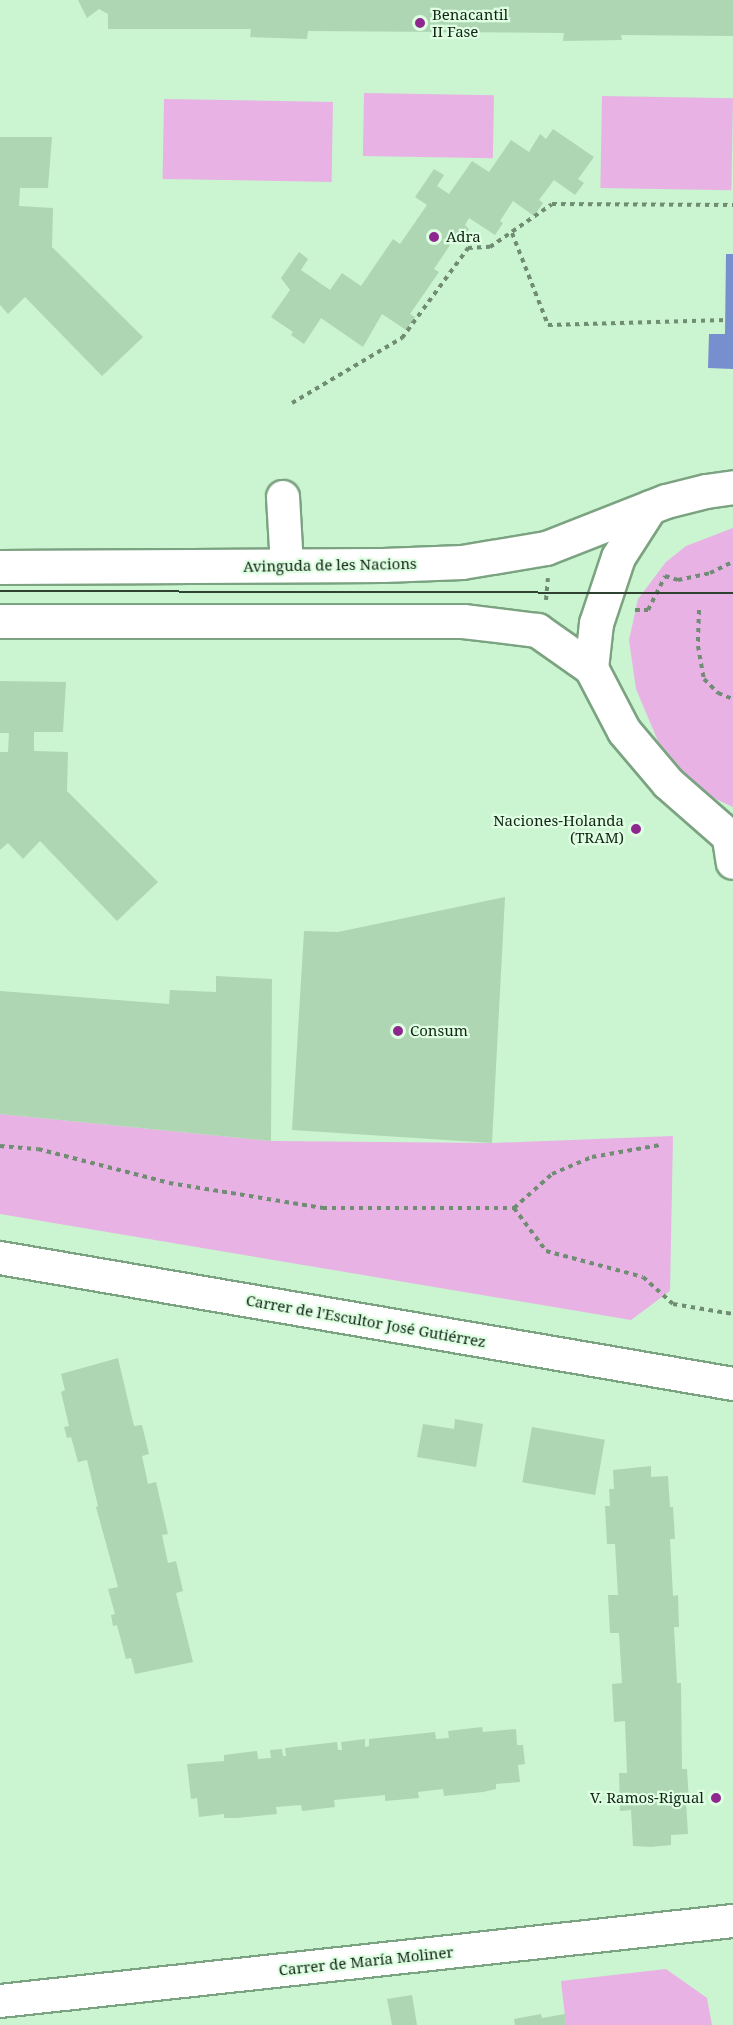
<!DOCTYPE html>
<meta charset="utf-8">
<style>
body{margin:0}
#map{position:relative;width:733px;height:2025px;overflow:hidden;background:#cbf4d0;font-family:"Noto Serif",serif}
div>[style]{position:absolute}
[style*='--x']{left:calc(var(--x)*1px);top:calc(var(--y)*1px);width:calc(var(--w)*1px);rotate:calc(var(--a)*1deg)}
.green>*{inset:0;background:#e8b2e5;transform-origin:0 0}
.water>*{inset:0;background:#778ecf}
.building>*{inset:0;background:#aed6b3;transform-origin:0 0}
.path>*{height:4px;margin-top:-2px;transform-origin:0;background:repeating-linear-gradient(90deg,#708d74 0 4.5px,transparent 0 9px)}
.roads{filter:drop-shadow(2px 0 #7ca381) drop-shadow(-2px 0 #7ca381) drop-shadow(0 2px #7ca381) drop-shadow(0 -2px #7ca381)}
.minor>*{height:32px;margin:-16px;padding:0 16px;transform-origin:16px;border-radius:16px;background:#fff}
.major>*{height:33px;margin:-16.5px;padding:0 16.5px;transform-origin:16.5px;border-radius:16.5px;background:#fff}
.tram>*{height:1.5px;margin:-0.75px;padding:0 0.75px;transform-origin:0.75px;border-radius:0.75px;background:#2f4232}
.dots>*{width:16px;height:16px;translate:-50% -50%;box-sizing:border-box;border:3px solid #deffe2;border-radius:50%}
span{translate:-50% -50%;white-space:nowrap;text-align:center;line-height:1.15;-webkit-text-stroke:4.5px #deffe2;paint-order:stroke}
.poi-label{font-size:15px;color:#132316}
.left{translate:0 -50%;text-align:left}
.right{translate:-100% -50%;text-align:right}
.street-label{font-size:15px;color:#132316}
</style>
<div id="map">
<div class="green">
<i style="left:364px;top:93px;width:130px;height:63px;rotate:1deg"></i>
<i style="left:602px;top:96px;width:131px;height:92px;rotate:1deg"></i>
<i style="left:164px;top:99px;width:169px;height:80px;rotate:1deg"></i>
<i style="clip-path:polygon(733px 528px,733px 807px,699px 791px,658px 741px,636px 689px,629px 640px,638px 599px,666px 562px,686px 546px)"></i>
<i style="clip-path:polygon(0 1114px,271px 1141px,492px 1143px,673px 1136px,670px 1291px,631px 1320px,0 1214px)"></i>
<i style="clip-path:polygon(666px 1969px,707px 1998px,712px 2025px,566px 2025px,561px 1981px)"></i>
</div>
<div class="water">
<i style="clip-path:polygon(726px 254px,733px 254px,733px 369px,708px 368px,709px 334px,725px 334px)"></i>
</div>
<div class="building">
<i style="clip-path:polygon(78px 0,733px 0,733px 36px,621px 35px,622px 40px,563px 41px,564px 33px,308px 31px,307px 39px,250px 37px,251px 29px,108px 29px,108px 14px,99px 9px,87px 18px)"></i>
<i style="clip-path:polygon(553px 129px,594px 157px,578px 179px,584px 183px,575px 195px,554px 180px,539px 200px,543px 203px,534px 216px,513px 201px,500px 221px,503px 223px,495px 235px,469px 218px,465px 225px,469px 229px,459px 242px,454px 239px,434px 269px,439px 272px,410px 314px,415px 317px,406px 330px,382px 314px,363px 347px,321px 318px,304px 344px,291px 335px,293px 332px,271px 317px,290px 290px,281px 278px,299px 252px,308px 259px,301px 270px,330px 290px,342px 273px,361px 286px,393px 239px,400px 244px,427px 205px,415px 197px,434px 169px,444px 175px,437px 186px,449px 194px,472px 161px,489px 172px,511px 140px,529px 152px,540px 134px,546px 139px)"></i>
<i style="clip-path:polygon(0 137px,52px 137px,48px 188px,20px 188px,19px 206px,53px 208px,52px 247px,143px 337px,102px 376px,25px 297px,8px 314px,0 305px)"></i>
<i style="clip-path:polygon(0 681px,66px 682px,63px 732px,34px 732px,34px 751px,68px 752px,67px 791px,158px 882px,117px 921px,40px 841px,23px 859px,8px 843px,0 850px,0 752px,8px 752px,9px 733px,0 733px)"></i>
<i style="clip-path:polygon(505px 897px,492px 1143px,292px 1130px,304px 931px,338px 932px)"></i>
<i style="clip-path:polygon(216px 976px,272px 979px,271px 1141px,0 1114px,0 991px,169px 1004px,170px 990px,216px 992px)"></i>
<i style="clip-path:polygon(118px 1358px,134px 1426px,142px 1425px,149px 1454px,142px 1456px,148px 1484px,156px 1482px,168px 1534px,162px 1535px,168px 1563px,176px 1561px,183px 1591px,176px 1593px,193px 1662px,135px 1674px,131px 1658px,126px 1659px,117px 1625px,113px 1626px,111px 1615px,115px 1614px,108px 1589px,118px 1587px,96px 1507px,98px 1506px,87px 1460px,78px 1462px,71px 1437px,67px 1438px,64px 1427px,69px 1426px,61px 1392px,65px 1390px,61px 1374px)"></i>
<i style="clip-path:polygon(455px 1419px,483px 1424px,476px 1467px,417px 1457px,423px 1424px,454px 1429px)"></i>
<i style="left:532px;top:1427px;width:74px;height:56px;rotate:10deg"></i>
<i style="clip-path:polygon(651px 1466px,651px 1477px,668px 1476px,670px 1507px,673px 1507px,675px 1539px,670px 1539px,673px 1596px,678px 1595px,679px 1627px,674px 1627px,677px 1683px,681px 1683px,682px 1769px,687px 1769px,689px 1802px,686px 1802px,688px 1834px,671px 1835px,671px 1845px,651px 1847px,633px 1846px,631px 1810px,620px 1811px,619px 1773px,627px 1773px,625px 1721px,614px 1722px,612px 1684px,622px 1683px,619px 1633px,610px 1633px,608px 1595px,618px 1595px,615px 1544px,607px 1544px,605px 1506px,610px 1506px,609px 1489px,614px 1489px,613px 1470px)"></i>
<i style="clip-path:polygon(482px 1727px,483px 1732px,516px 1729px,517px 1745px,523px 1745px,525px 1764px,518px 1765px,520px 1782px,496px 1784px,496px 1789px,483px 1792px,444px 1796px,443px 1789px,418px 1792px,419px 1798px,385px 1801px,385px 1795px,334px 1800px,335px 1807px,302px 1811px,301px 1805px,276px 1807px,277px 1814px,237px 1818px,224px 1818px,224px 1814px,199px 1817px,197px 1798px,191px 1799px,187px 1764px,224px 1761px,224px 1755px,257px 1751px,258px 1759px,271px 1758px,270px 1750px,282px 1749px,283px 1756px,286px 1756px,285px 1748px,337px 1742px,338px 1750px,342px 1750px,341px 1742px,365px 1739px,365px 1747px,369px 1746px,369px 1739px,435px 1732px,436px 1739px,449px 1738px,448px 1731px)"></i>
<i style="clip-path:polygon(412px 1995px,417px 2025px,392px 2025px,387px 1999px)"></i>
<i style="clip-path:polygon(541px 2014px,542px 2018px,565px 2014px,566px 2025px,515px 2025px,514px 2019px)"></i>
</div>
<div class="path">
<i style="--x:512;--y:233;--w:99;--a:68.6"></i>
<i style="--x:548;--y:325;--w:178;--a:-1.6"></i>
<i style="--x:292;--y:403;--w:128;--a:-30.6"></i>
<i style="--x:402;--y:338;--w:112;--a:-53.7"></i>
<i style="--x:468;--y:248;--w:22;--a:-3"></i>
<i style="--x:490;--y:247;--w:75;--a:-34.7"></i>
<i style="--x:552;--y:204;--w:181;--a:0.3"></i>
<i style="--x:546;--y:600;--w:22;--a:-85"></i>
<i style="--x:635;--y:610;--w:13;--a:0"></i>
<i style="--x:648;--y:610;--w:38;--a:-63"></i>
<i style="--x:665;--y:576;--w:14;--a:17"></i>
<i style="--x:678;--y:580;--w:33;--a:-12"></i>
<i style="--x:710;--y:573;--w:25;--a:-26"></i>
<i style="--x:699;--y:610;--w:36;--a:92"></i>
<i style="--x:698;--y:646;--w:34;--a:80"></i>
<i style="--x:704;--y:679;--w:20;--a:45"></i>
<i style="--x:718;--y:693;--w:16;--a:22"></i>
<i style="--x:0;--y:1146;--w:38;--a:5"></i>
<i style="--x:38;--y:1149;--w:135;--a:14.5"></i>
<i style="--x:169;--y:1183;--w:156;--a:9.2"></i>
<i style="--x:323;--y:1208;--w:191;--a:0"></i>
<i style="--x:514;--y:1208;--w:51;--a:-41.8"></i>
<i style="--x:552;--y:1174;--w:43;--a:-23"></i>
<i style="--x:592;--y:1157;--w:69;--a:-10"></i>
<i style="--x:514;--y:1208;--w:54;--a:53.3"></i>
<i style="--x:546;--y:1251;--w:100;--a:15"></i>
<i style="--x:643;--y:1277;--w:40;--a:42"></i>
<i style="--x:673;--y:1304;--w:61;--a:9.5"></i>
</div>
<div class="roads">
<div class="minor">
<i style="--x:283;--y:497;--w:69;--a:86.7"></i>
<i style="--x:729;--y:839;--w:24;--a:81"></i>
<i style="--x:0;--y:1258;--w:744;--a:9.75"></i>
<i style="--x:0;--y:2001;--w:737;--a:-6.23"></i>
</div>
<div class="major">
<i style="--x:650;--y:507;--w:59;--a:122.6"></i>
<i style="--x:618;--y:557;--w:70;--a:108.4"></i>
<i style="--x:596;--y:623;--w:45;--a:96.3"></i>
<i style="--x:591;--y:668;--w:71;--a:62.4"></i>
<i style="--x:624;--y:731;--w:68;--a:49.8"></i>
<i style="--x:668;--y:783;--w:86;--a:41.2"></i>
<i style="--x:0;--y:567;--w:383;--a:-0.3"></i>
<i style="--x:383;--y:565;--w:79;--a:-2.2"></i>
<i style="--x:462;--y:562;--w:85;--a:-9.5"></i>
<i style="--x:546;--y:548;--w:129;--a:-21.4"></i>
<i style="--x:666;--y:501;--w:41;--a:-14"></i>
<i style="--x:706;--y:491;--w:27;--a:-8"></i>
<i style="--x:0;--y:621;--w:463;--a:0"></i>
<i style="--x:463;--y:621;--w:75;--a:6.9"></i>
<i style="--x:537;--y:630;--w:66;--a:35.1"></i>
</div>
</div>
<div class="tram">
<i style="--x:0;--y:591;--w:733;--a:0.16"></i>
</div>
<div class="dots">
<i style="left:420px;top:23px;background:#8f288e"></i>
<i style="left:434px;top:237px;background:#8f288e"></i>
<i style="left:636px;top:829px;background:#8f288e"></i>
<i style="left:398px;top:1031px;background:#8f288e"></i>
<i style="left:716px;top:1798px;background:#8f288e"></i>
</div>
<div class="poi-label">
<span class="left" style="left:432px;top:23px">Benacantil<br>II Fase</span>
<span class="left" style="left:446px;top:237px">Adra</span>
<span class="right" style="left:624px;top:829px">Naciones-Holanda<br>(TRAM)</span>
<span class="left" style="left:410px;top:1031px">Consum</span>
<span class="right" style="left:704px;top:1798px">V. Ramos-Rigual</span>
</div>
<div class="street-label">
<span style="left:330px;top:565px;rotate:-1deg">Avinguda de les Nacions</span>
<span style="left:366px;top:1321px;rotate:10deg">Carrer de l'Escultor José Gutiérrez</span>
<span style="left:366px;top:1961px;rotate:-6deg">Carrer de María Moliner</span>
</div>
</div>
